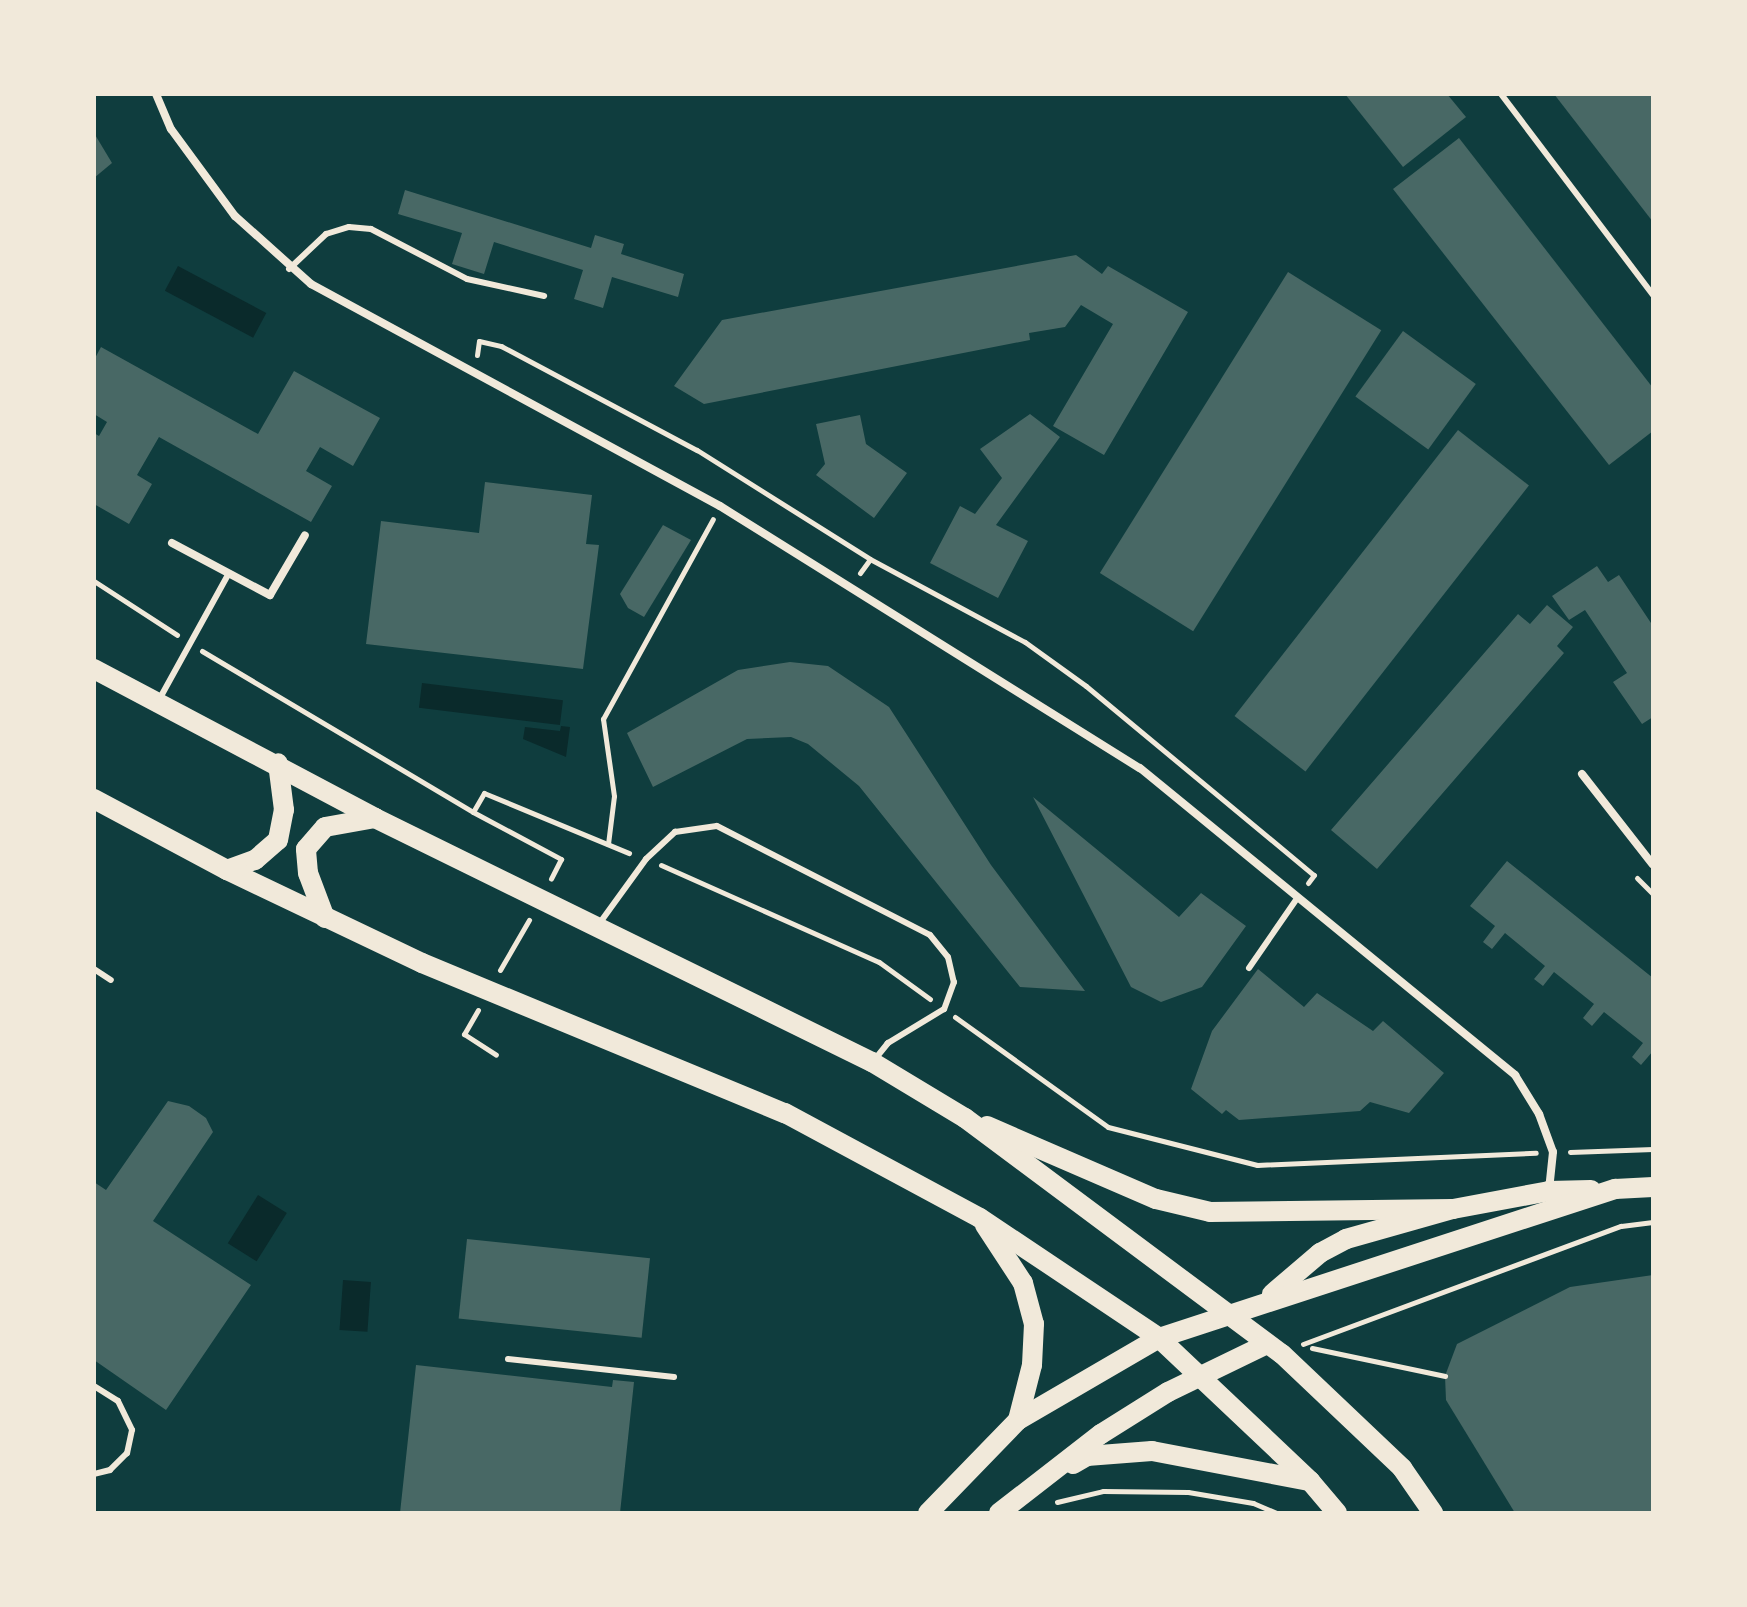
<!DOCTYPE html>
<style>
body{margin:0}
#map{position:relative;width:1747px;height:1607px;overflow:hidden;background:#0f3d3e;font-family:"IBM Plex Sans",sans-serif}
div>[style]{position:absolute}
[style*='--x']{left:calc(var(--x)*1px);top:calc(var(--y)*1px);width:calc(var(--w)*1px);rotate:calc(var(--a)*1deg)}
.water>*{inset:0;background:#0a2a2b;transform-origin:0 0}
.building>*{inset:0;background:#486865;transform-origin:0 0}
.path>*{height:5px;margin:-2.5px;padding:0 2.5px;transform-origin:2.5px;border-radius:2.5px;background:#f1e9da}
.service>*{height:6px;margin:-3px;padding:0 3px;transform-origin:3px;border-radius:3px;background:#f1e9da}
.minor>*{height:8px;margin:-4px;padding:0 4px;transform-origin:4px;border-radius:4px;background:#f1e9da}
.primary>*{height:20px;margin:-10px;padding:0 10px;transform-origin:10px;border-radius:10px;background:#f1e9da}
span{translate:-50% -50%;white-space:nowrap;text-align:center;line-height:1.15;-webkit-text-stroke:6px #f1e9da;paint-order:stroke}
.frame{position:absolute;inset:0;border:96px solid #f1e9da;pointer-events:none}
</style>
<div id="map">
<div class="water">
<i style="left:178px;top:266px;width:100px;height:28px;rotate:28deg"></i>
<i style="left:422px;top:683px;width:142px;height:25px;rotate:7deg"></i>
<i style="clip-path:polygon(561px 726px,570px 727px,566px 757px,523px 739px,525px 727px,560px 731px)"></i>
<i style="left:258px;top:1195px;width:34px;height:57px;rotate:32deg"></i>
<i style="left:343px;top:1280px;width:28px;height:50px;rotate:4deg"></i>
</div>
<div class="building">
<i style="clip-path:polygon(1345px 94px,1447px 94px,1466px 117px,1403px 167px)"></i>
<i style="clip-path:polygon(1554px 94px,1653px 96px,1653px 222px)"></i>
<i style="clip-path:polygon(94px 133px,112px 163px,94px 178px)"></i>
<i style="clip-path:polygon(1459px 138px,1653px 388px,1653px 431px,1609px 465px,1393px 189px)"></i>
<i style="clip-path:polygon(405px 190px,591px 248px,595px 235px,624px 244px,621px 254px,684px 274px,678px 297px,612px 277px,603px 308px,574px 299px,583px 270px,494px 242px,484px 274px,452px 264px,462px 233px,398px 214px)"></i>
<i style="clip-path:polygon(1076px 255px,1102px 274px,1108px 266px,1188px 312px,1104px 455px,1053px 426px,1113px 324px,1081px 305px,1065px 327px,1029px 333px,1030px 340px,704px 404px,674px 386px,722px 320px)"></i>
<i style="left:1288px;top:272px;width:110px;height:355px;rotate:32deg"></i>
<i style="left:1403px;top:331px;width:90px;height:81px;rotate:36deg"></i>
<i style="clip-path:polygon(101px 347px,258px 434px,294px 371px,380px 418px,353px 466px,320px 447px,306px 471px,332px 486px,311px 522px,159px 437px,137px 475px,152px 484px,129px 524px,94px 504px,94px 433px,99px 436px,107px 422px,94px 414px,94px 360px)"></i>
<i style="clip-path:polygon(1030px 414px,1060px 437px,996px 525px,1028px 541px,998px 598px,930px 563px,960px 506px,975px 514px,1002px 478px,980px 449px)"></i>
<i style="clip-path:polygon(860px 415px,866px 444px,907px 473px,874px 518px,816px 475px,825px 464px,816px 424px)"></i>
<i style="left:1458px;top:430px;width:90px;height:363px;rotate:38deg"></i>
<i style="clip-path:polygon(485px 482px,592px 495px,586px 544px,599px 545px,583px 669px,366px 644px,381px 521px,479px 533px)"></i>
<i style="clip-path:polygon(663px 525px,691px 540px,644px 617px,628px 608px,620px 594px)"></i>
<i style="clip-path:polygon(1597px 566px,1608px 582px,1619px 575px,1653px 626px,1653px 717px,1642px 724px,1613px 682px,1627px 673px,1585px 610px,1569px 620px,1552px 596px)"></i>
<i style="clip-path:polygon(1547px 605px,1573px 627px,1557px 646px,1564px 653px,1377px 869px,1331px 830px,1518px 614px,1530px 624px)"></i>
<i style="clip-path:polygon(790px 662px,828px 666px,889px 707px,991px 865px,1085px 991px,1020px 987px,859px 786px,808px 744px,791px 737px,747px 739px,653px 787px,627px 733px,738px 670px)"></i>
<i style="clip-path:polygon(1033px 797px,1179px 917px,1201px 893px,1246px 926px,1202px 987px,1161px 1002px,1131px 987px)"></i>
<i style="clip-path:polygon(1507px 861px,1653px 978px,1653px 1051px,1641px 1065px,1632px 1057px,1643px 1043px,1604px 1012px,1592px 1026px,1583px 1018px,1594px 1004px,1554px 972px,1543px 986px,1534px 979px,1545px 966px,1505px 933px,1492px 949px,1483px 942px,1495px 926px,1470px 906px)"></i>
<i style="clip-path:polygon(1258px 969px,1304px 1007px,1317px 993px,1373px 1031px,1383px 1021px,1444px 1073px,1409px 1113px,1370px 1102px,1360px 1111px,1239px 1120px,1226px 1110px,1222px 1114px,1191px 1089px,1212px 1031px)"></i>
<i style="clip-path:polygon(168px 1101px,189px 1106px,206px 1118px,213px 1132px,153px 1221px,251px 1285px,166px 1410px,94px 1360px,94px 1182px,106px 1190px)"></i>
<i style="left:467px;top:1239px;width:184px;height:80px;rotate:6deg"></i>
<i style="clip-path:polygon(1653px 1275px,1653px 1513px,1515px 1513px,1446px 1400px,1445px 1376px,1457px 1344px,1570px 1287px)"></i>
<i style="clip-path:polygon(416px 1365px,612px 1387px,613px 1380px,634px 1382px,620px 1513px,400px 1513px)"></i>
</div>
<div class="path">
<i style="--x:477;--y:355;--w:14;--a:-82"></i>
<i style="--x:479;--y:341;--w:23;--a:13"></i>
<i style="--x:501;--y:346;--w:222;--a:28"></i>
<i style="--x:697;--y:450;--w:204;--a:32.2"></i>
<i style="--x:860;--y:573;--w:17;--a:-54"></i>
<i style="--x:870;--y:559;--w:176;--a:28.2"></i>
<i style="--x:1025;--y:642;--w:75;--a:35.8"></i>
<i style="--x:1086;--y:686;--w:296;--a:39.7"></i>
<i style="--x:1314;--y:875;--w:10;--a:127"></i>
<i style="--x:94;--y:581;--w:99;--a:33"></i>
<i style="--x:202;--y:651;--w:315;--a:30.7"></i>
<i style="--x:473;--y:812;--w:22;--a:-60"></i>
<i style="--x:484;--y:793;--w:157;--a:22.5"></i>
<i style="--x:473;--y:812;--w:100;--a:28.1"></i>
<i style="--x:561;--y:859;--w:22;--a:117"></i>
<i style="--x:608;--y:844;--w:48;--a:-82.9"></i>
<i style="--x:614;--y:796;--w:78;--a:-98.1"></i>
<i style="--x:603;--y:719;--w:228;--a:-61.2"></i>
<i style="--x:661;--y:865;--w:239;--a:24"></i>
<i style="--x:879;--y:962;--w:63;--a:36"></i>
<i style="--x:1637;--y:878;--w:23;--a:45"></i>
<i style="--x:500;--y:970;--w:58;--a:-59.9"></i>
<i style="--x:478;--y:1010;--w:28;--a:120"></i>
<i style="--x:464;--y:1034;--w:38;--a:33"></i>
<i style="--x:955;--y:1017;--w:188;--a:35.7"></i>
<i style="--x:1108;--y:1127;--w:154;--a:14.3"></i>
<i style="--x:1257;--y:1165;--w:279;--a:-2.5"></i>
<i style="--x:1570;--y:1152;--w:83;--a:-2.1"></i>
<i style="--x:1303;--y:1344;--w:339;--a:-20.4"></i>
<i style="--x:1621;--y:1226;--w:32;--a:-7"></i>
<i style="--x:1312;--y:1348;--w:136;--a:11.9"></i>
<i style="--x:1057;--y:1502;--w:47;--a:-13.4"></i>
<i style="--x:1103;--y:1491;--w:85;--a:0.7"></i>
<i style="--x:1188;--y:1492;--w:66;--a:9.6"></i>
<i style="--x:1253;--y:1503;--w:25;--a:23"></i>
</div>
<div class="service">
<i style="--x:1501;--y:94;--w:252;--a:52.9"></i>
<i style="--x:289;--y:269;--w:51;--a:-43.4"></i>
<i style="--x:326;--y:234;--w:24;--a:-17"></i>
<i style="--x:349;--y:227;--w:22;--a:5"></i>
<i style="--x:371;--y:229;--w:108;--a:27.5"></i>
<i style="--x:467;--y:279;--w:79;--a:12.4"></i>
<i style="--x:160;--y:698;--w:143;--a:-61.1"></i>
<i style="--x:599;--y:924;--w:80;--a:-54.1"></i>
<i style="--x:646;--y:859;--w:40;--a:-43"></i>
<i style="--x:675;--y:832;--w:42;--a:-8.1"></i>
<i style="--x:717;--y:826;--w:239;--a:27.1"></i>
<i style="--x:930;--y:935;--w:28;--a:51"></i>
<i style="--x:948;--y:957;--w:26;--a:77"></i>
<i style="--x:954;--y:982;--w:29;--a:110"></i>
<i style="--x:944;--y:1009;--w:66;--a:148.7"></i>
<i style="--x:888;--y:1043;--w:22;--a:129"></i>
<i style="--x:1249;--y:968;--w:86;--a:-55.4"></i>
<i style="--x:94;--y:969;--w:20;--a:33"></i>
<i style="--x:508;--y:1359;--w:167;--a:6.2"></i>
<i style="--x:94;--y:1386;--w:28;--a:32"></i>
<i style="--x:118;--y:1401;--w:32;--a:64"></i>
<i style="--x:132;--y:1430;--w:24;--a:102"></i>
<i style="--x:127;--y:1453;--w:24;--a:135"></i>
<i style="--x:110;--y:1470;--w:16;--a:166"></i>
</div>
<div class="minor">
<i style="--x:156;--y:94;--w:38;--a:67"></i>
<i style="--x:171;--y:129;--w:108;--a:53.7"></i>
<i style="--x:235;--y:216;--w:102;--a:41.8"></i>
<i style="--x:311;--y:284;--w:465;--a:28.5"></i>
<i style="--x:720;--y:506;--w:495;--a:32"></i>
<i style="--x:1140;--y:768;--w:485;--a:39.3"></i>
<i style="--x:1515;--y:1075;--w:46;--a:58.4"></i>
<i style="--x:1539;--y:1114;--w:40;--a:69.8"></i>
<i style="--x:1553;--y:1152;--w:39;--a:96"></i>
<i style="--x:172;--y:543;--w:111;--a:28"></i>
<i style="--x:270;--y:595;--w:69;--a:-59.7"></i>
<i style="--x:1582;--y:774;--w:115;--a:52"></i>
</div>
<div class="primary">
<i style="--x:94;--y:669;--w:318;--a:27.9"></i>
<i style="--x:375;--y:818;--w:554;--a:26.15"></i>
<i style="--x:872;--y:1062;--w:109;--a:31.1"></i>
<i style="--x:965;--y:1118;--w:395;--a:36.7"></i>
<i style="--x:1282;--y:1354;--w:166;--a:43.5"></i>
<i style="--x:1402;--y:1468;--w:55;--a:55.4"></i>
<i style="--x:94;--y:799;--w:151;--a:28.1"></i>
<i style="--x:227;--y:870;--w:216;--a:25.5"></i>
<i style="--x:422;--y:963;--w:393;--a:22.5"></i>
<i style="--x:785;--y:1113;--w:221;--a:28.3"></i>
<i style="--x:980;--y:1218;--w:216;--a:33.8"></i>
<i style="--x:1159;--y:1338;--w:208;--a:43.4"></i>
<i style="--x:1310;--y:1481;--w:42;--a:49.8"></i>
<i style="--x:227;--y:870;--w:30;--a:-20"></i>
<i style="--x:255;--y:860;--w:30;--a:-41"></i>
<i style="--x:278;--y:840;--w:31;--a:-79"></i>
<i style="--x:284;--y:810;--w:47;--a:-97.3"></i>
<i style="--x:325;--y:918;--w:48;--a:-110.7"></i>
<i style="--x:308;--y:873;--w:24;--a:-95"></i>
<i style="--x:306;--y:849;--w:29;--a:-49"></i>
<i style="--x:325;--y:827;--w:51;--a:-10.2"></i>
<i style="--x:987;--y:1126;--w:184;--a:23.4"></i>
<i style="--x:1156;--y:1199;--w:56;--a:13.5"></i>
<i style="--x:1210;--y:1212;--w:243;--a:-0.7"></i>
<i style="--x:985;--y:1225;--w:69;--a:56.8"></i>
<i style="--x:1023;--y:1283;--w:42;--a:75"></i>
<i style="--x:1034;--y:1324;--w:41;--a:92.8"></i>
<i style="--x:1032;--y:1365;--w:57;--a:104.3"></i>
<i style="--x:1272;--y:1294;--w:63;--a:-40.5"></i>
<i style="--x:1320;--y:1253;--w:30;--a:-28"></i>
<i style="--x:1346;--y:1239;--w:111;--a:-15.7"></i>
<i style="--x:1453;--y:1209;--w:98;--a:-10.6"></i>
<i style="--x:1549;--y:1191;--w:42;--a:-1.4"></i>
<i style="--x:1073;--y:1464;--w:16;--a:-30"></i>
<i style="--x:1087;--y:1456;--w:65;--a:-4.4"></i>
<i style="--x:1152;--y:1451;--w:161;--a:10.8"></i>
<i style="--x:928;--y:1513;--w:129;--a:-45.9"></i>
<i style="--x:1018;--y:1420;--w:163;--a:-30.2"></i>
<i style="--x:1159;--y:1338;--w:480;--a:-18.1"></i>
<i style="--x:1615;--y:1189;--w:38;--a:-3"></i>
<i style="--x:999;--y:1513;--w:129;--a:-37.8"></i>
<i style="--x:1101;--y:1434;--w:79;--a:-32.1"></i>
<i style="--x:1168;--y:1392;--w:110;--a:-25.9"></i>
</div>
<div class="frame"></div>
</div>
